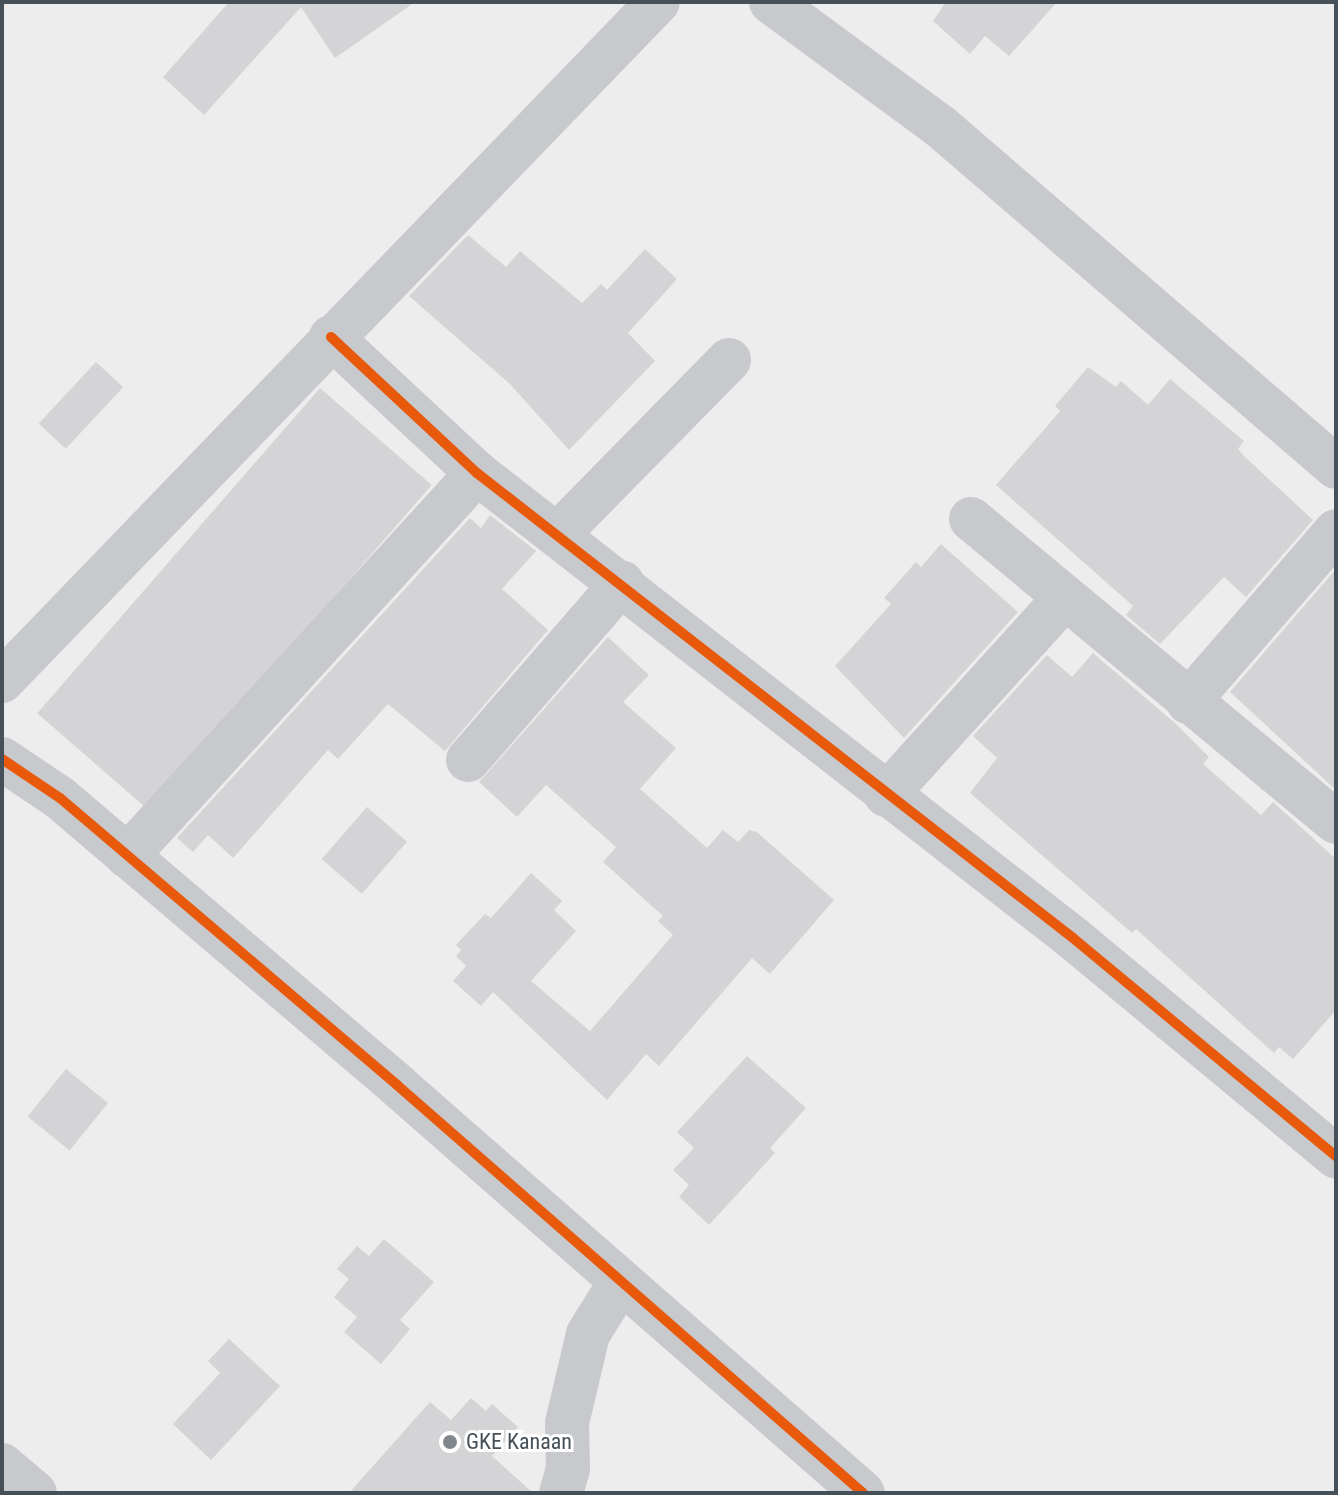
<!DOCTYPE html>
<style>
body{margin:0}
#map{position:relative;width:1338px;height:1495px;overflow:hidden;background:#eeeded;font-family:"Roboto Condensed",sans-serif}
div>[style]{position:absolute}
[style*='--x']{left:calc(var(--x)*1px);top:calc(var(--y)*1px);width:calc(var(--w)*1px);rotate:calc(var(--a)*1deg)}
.building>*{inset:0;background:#d4d4d6;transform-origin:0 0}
.minor>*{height:44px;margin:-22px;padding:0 22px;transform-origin:22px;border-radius:22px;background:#c7c9cc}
.cycleway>*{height:10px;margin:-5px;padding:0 5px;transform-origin:5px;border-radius:5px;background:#e8590c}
.dots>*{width:22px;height:22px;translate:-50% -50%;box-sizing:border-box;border:4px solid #fff;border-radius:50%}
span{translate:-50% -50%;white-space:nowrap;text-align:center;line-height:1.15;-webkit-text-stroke:6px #fff;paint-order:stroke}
.poi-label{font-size:22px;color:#465058}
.left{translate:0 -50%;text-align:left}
.frame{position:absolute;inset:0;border:4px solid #465058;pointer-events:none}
</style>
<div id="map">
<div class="building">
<i style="clip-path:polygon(229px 2px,415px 2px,335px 58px,301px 7px,204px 115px,163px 77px)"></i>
<i style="clip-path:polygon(946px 2px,1057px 2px,1009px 56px,985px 36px,970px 54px,933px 21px)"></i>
<i style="clip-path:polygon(468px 235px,506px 267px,520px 251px,582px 303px,601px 284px,607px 290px,645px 249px,677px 279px,628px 333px,655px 361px,569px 450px,510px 384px,409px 296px)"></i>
<i style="left:96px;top:362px;width:37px;height:84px;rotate:43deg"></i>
<i style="clip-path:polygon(1088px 367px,1116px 387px,1121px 381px,1148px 405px,1170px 379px,1244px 441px,1238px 449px,1243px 455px,1313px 520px,1246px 597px,1224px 577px,1160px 644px,1126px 615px,1133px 606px,996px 485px,1060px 411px,1055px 406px)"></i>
<i style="left:320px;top:388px;width:148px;height:431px;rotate:41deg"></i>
<i style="clip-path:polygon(490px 515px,536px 551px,502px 589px,548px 630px,445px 751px,388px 704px,338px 759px,328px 750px,233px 858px,208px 835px,193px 852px,177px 838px,470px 518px,481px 528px)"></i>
<i style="clip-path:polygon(941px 544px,1018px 612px,904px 738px,835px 666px,891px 604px,884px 598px,916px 562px,921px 567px)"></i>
<i style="clip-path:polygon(1336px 569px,1336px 790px,1230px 692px)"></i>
<i style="clip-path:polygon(608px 637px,649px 675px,623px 702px,676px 748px,640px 789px,707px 848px,723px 830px,738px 842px,749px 830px,757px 832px,834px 900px,770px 974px,752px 958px,659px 1066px,646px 1054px,607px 1100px,493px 992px,481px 1006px,453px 981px,466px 966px,456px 956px,461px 950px,456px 945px,485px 914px,491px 918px,531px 873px,562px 901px,554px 910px,576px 931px,531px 981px,590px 1031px,673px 935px,658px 921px,663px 916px,603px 862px,616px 847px,546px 785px,517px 817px,479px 782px)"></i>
<i style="clip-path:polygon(1093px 653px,1176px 724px,1209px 757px,1203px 764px,1261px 815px,1273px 802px,1336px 859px,1336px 1010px,1293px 1059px,1279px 1047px,1274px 1053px,1136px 929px,1132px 933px,970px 793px,997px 758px,973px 736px,1047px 655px,1072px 677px)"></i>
<i style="left:367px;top:807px;width:53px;height:69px;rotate:41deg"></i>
<i style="clip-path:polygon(747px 1056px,806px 1108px,770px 1148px,775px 1153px,709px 1225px,679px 1197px,689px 1185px,673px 1170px,694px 1148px,677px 1132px)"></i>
<i style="left:66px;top:1069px;width:54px;height:61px;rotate:39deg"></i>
<i style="clip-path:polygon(384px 1239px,434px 1282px,400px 1320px,410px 1329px,381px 1364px,344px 1332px,357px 1317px,334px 1297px,349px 1279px,337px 1269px,357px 1246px,369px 1256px)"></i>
<i style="clip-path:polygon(229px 1339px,280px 1386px,211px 1460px,173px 1424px,220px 1373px,208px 1361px)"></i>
<i style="clip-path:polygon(471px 1398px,486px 1411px,492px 1404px,518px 1427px,492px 1456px,533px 1493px,349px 1493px,430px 1402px,451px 1420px)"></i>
</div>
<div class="minor">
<i style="--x:771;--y:2;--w:211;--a:36.3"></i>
<i style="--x:941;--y:127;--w:521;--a:40.72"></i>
<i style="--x:331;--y:337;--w:200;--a:43"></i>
<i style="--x:477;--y:473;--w:756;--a:37.96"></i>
<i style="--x:1073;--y:938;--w:342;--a:39.7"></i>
<i style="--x:971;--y:519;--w:474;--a:39.7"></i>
<i style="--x:558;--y:534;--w:244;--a:-45.5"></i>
<i style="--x:2;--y:681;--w:944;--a:-45.99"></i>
<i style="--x:1188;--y:702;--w:226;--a:-49.1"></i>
<i style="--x:2;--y:759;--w:70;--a:33.9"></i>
<i style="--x:60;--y:798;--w:443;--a:40.4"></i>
<i style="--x:397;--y:1085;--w:619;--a:41.2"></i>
<i style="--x:468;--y:760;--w:235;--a:-49"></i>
<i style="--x:886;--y:795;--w:265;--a:-47.8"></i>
<i style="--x:127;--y:856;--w:519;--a:-47.58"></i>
<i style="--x:2;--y:1465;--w:43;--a:40.3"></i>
<i style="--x:561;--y:1493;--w:25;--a:-74"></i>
<i style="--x:568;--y:1469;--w:46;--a:-91.2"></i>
<i style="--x:567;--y:1423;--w:91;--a:-76.7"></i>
<i style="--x:588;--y:1334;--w:62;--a:-58.1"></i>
</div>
<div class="cycleway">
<i style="--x:331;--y:337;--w:200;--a:43"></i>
<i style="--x:477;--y:473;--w:756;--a:37.96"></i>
<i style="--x:1073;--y:938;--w:342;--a:39.7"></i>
<i style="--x:2;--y:759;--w:70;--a:33.9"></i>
<i style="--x:60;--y:798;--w:443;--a:40.4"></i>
<i style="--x:397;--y:1085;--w:619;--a:41.2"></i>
</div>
<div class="dots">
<i style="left:450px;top:1442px;background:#81878c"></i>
</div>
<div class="poi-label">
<span class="left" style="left:466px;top:1442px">GKE Kanaan</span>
</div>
<div class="frame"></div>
</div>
